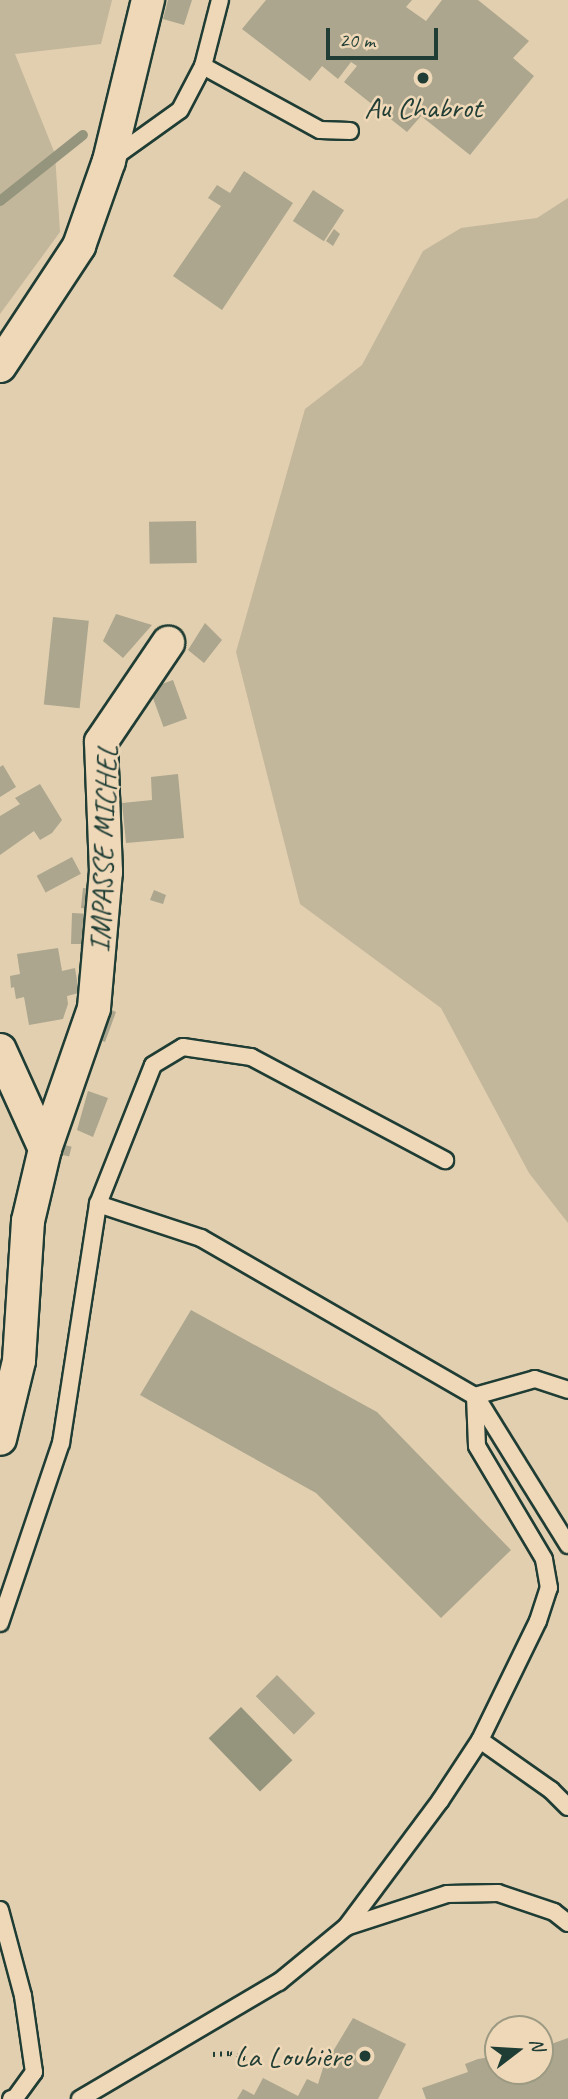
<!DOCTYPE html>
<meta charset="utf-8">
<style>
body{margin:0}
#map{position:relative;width:568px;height:2099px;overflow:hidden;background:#e2cfb0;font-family:Caveat,sans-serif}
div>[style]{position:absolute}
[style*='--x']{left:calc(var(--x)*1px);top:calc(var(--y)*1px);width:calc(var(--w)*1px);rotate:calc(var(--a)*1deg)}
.green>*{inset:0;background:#c2b69b}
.water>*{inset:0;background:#95957e;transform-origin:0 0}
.stream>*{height:10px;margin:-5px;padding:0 5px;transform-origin:5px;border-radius:5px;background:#95957e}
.building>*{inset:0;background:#aba68d;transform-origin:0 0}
.path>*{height:4.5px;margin-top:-2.25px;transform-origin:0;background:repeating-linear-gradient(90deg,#1f3d34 0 2px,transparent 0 7px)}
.roads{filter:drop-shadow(2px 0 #1f3d34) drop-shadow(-2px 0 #1f3d34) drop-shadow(0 2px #1f3d34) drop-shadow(0 -2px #1f3d34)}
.lane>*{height:16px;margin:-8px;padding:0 8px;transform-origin:8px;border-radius:8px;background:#efd8b8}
.street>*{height:32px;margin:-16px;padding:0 16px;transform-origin:16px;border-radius:16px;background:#efd8b8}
.dots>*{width:19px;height:19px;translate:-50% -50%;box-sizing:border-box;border:4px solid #efd8b8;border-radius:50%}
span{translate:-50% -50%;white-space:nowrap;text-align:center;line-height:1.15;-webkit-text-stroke:5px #efd8b8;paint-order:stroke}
.poi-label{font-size:30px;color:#1f3d34}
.right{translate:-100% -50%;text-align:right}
.street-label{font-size:30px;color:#1f3d34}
.north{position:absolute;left:484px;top:2015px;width:70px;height:70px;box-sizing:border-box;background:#efd8b8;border:2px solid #9c9a83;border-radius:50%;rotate:73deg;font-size:19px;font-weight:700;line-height:28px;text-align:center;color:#1f3d34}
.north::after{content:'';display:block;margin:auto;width:24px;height:32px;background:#1f3d34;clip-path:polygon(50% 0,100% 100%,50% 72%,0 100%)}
.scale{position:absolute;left:326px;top:28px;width:112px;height:32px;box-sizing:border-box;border:4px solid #1f3d34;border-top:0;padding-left:9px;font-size:21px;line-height:24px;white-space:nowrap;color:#1f3d34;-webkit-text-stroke:5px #efd8b8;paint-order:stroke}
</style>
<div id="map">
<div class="green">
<i style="clip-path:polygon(0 0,112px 0,101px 44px,15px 54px,55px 154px,60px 232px,0 314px)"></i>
<i style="clip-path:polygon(568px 198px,568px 1223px,529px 1173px,441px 1008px,300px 904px,236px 652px,305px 409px,362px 365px,423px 251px,461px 228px,537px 218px)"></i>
</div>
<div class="water">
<i style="left:241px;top:1707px;width:74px;height:45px;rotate:46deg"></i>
</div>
<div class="stream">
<i style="--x:0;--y:201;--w:106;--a:-38.5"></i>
</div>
<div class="building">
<i style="clip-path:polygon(168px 0,192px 0,184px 25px,163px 19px)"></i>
<i style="clip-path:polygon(266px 0,412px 0,406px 7px,426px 21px,442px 0,478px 0,529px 41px,513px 58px,534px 76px,470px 155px,421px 116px,407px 132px,344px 82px,357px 66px,351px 62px,338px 79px,322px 66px,310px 81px,242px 29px)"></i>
<i style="clip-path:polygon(244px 171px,293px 203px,222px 310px,173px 276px,221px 206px,208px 198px,217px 185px,230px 193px)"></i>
<i style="left:313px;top:190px;width:37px;height:37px;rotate:33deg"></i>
<i style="clip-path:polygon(334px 229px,340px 234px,333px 246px,326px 241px)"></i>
<i style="left:196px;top:521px;width:42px;height:47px;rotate:89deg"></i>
<i style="clip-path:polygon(116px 614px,152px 625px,123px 658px,103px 641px)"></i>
<i style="left:53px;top:617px;width:36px;height:88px;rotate:6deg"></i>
<i style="clip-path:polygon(205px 623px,222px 640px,204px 663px,188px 650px)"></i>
<i style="left:173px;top:680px;width:41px;height:25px;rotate:70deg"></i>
<i style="clip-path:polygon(3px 765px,16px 787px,0 797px,0 767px)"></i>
<i style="clip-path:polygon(178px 774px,184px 838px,126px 843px,122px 803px,152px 800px,151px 777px)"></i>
<i style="clip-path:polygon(40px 784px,62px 820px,52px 833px,40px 840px,34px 831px,0 855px,0 816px,20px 804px,15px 798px)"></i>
<i style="left:72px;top:857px;width:19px;height:40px;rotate:62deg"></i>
<i style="left:83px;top:888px;width:10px;height:20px;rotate:6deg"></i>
<i style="clip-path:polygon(154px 890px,166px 895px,163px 904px,150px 900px)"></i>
<i style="clip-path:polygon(72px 913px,91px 914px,87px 949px,80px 950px,81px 944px,71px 944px)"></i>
<i style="clip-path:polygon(58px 948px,62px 971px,75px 968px,79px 993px,67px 996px,68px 1004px,63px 1019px,29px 1025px,24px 997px,16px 999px,14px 987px,11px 988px,10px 976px,20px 974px,17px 954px)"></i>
<i style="clip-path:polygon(103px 1006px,116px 1012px,105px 1042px,94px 1038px)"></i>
<i style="clip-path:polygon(88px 1091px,108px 1098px,93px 1137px,77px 1130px)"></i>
<i style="left:61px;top:1144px;width:11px;height:10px;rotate:15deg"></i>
<i style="clip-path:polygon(191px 1310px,377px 1412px,511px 1550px,441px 1618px,316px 1493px,140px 1395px)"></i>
<i style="left:277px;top:1675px;width:54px;height:30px;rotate:45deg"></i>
<i style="clip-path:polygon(353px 2018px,406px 2044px,378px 2099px,237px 2099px,243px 2089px,254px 2095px,263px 2078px,298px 2096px,307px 2079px,318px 2084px,323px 2068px)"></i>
<i style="clip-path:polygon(568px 2038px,568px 2099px,426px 2099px,422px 2088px,468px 2072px,465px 2064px,478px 2059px,491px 2057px,493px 2063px,498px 2062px,498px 2071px,540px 2071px,540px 2048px)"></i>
</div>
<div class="path">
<i style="--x:213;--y:2054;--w:17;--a:-3"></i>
<i style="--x:230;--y:2053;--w:27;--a:20"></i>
</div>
<div class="roads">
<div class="lane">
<i style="--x:203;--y:66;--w:133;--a:28.7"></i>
<i style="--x:320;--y:130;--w:30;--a:2"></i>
<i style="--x:113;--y:158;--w:82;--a:-35.6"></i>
<i style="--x:180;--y:110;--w:50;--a:-62.4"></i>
<i style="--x:203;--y:66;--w:68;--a:-75.6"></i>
<i style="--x:98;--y:1204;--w:108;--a:18.3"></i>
<i style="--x:201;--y:1238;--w:316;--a:30"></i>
<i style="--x:475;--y:1396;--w:62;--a:-15.8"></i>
<i style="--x:535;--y:1379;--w:35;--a:18"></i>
<i style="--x:477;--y:1398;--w:173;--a:58.2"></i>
<i style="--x:0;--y:1623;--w:190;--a:-71.3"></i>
<i style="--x:61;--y:1443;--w:242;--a:-81.2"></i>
<i style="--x:98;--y:1204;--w:149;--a:-68.4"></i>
<i style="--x:153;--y:1065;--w:35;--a:-31"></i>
<i style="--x:183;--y:1047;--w:69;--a:8.4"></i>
<i style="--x:251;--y:1057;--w:220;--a:28"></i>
<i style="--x:480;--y:1740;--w:87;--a:35.2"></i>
<i style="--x:551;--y:1790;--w:24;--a:45"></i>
<i style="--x:0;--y:1910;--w:89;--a:75"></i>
<i style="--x:23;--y:1996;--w:77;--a:81.8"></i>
<i style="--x:34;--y:2072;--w:32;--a:126"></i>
<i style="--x:15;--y:2098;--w:4;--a:166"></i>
<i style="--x:346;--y:1927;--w:106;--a:-18.1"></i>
<i style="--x:447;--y:1894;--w:51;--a:-1.1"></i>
<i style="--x:498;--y:1893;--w:59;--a:18.7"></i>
<i style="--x:554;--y:1912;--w:18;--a:38"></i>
<i style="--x:80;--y:2099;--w:231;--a:-30.5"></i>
<i style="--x:279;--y:1982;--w:87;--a:-39.4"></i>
<i style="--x:346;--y:1927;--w:157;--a:-53.3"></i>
<i style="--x:440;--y:1801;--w:73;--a:-56.7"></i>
<i style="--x:480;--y:1740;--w:132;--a:-64"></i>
<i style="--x:538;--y:1621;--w:35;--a:-72"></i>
<i style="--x:549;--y:1588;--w:29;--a:-100"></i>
<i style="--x:544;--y:1559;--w:131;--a:-120.7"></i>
<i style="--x:477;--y:1446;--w:50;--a:-92.3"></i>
</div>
<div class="street">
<i style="--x:0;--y:366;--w:144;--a:-56.6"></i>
<i style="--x:79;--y:246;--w:90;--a:-70.6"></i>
<i style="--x:109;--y:161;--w:166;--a:-76.4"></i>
<i style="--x:0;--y:1050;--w:109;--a:65.6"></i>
<i style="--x:45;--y:1149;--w:74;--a:103.3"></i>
<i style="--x:28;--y:1221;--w:140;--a:93.7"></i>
<i style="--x:19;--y:1361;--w:80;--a:103.7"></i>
<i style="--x:45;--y:1149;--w:149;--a:-70.8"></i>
<i style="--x:94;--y:1008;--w:137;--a:-85"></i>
<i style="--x:106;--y:872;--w:130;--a:-92.2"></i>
<i style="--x:101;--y:742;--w:120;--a:-55.9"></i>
</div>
</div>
<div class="dots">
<i style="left:423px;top:78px;background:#1f3d34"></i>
<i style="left:365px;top:2056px;background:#1f3d34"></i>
</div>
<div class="poi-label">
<span style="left:423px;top:107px">Au Chabrot</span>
<span class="right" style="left:351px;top:2056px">La Loubière</span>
</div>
<div class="street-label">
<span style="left:103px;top:849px;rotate:-88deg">IMPASSE MICHEL</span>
</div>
<div class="north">N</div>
<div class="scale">20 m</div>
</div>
